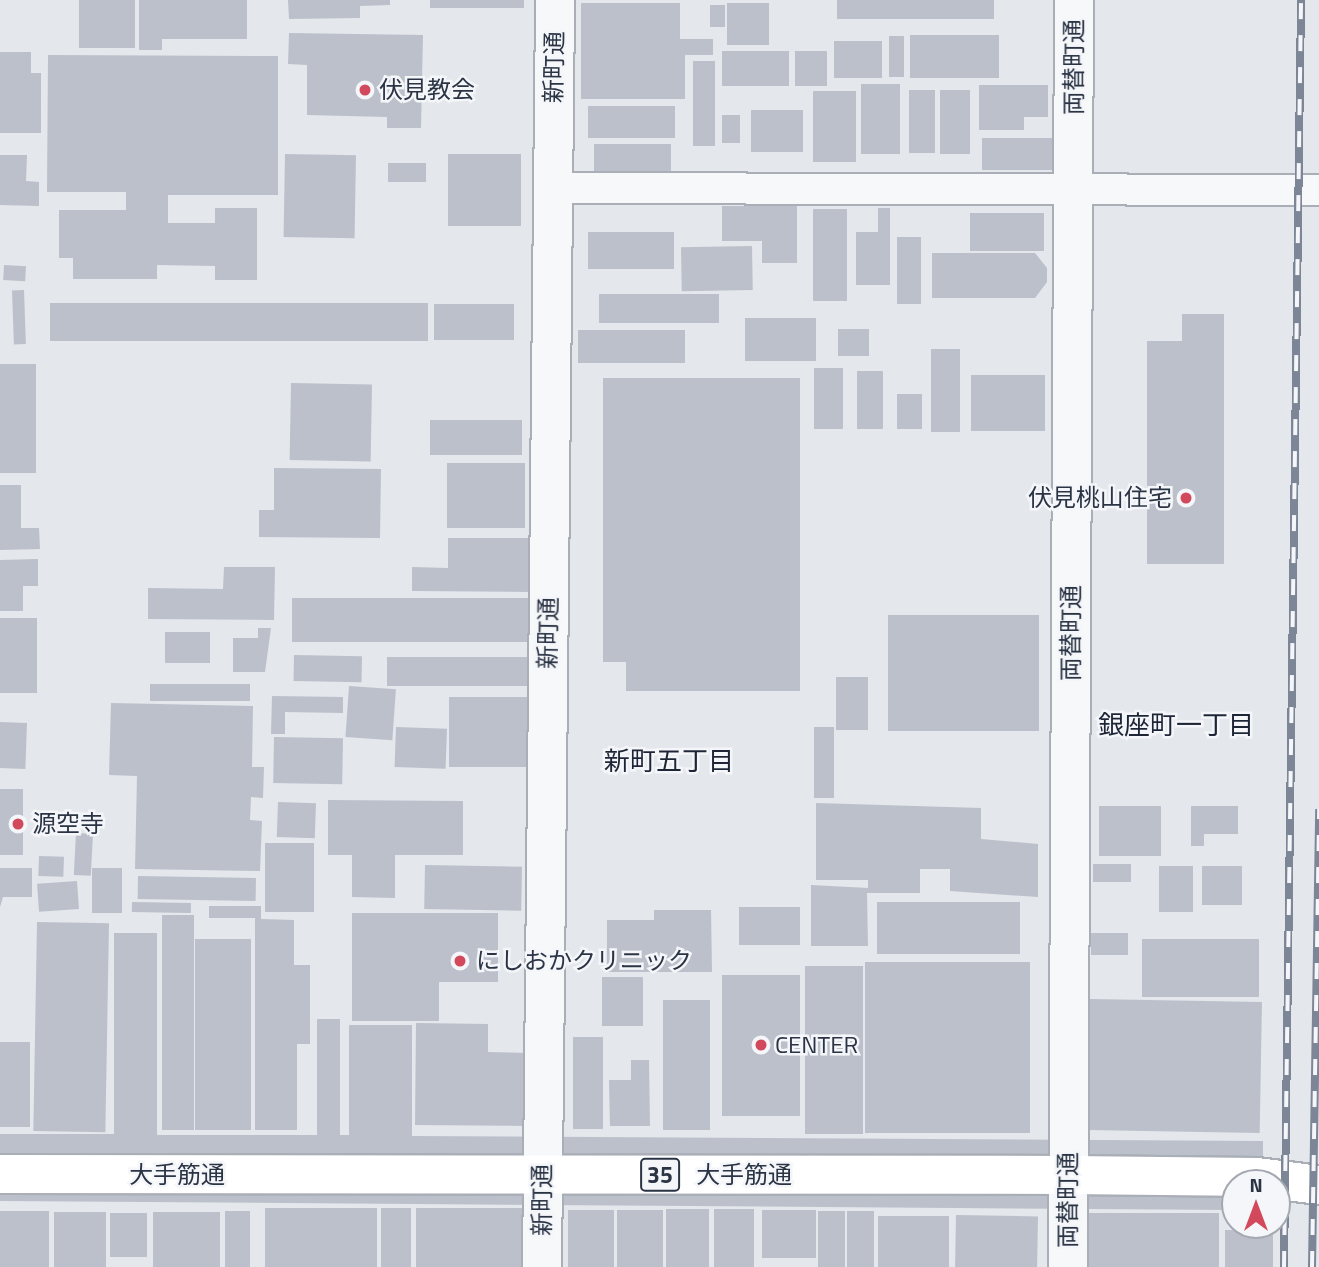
<!DOCTYPE html>
<meta charset="utf-8">
<style>
body{margin:0}
#map{position:relative;width:1319px;height:1267px;overflow:hidden;background:#e4e7ec;font-family:"Titillium Web","Noto Sans JP",sans-serif}
div>[style]{position:absolute}
[style*='--x']{left:calc(var(--x)*1px);top:calc(var(--y)*1px);width:calc(var(--w)*1px);rotate:calc(var(--a)*1deg)}
.building>*{inset:0;background:#bbc0ca;transform-origin:0 0}
.roads{filter:drop-shadow(2px 0 #a9aeb7) drop-shadow(-2px 0 #a9aeb7) drop-shadow(0 2px #a9aeb7) drop-shadow(0 -2px #a9aeb7)}
.service>*{height:30px;margin:-15px;padding:0 15px;transform-origin:15px;border-radius:15px;background:#f7f8fa}
.minor>*{height:38px;margin:-19px;padding:0 19px;transform-origin:19px;border-radius:19px;background:#f7f8fa}
.primary>*{height:38px;margin:-19px;padding:0 19px;transform-origin:19px;border-radius:19px;background:#fff}
.rail>*{height:8px;margin-top:-4px;transform-origin:0;background:repeating-linear-gradient(90deg,#f4f6f9 0 16px,#7d8696 0 32px);box-sizing:border-box;border-block:2px solid #7d8696}
.dots>*{width:19px;height:19px;translate:-50% -50%;box-sizing:border-box;border:4px solid #f4f6f9;border-radius:50%}
span{translate:-50% -50%;white-space:nowrap;text-align:center;line-height:1.15;-webkit-text-stroke:5px #f4f6f9;paint-order:stroke}
.shield-label span{padding:2px 5px;background:#f4f6f9;border:2px solid;border-radius:5px;-webkit-text-stroke-width:0}
.shield-label{font-size:23px;color:#2b3445;font-weight:700}
.street-label{font-size:24px;color:#2b3445}
.poi-label{font-size:24px;color:#2b3445}
.left{translate:0 -50%;text-align:left}
.right{translate:-100% -50%;text-align:right}
.neighbourhood-label{font-size:26px;color:#1d2536}
.north{position:absolute;left:1221px;top:1169px;width:70px;height:70px;box-sizing:border-box;background:#f4f6f9;border:2px solid #a4a8b1;border-radius:50%;rotate:0deg;font-size:19px;font-weight:700;line-height:28px;text-align:center;color:#2b3445}
.north::after{content:'';display:block;margin:auto;width:24px;height:32px;background:#d1495b;clip-path:polygon(50% 0,100% 100%,50% 72%,0 100%)}
</style>
<div id="map">
<div class="building">
<i style="left:79px;top:0;width:56px;height:48px"></i>
<i style="clip-path:polygon(139px 0,247px 0,247px 39px,162px 39px,162px 50px,139px 50px)"></i>
<i style="clip-path:polygon(288px 0,390px 0,390px 5px,360px 6px,360px 18px,289px 19px)"></i>
<i style="left:430px;top:0;width:94px;height:8px"></i>
<i style="left:837px;top:0;width:157px;height:19px"></i>
<i style="clip-path:polygon(581px 3px,680px 3px,680px 39px,713px 39px,713px 55px,685px 55px,685px 99px,581px 99px)"></i>
<i style="left:727px;top:3px;width:42px;height:42px"></i>
<i style="left:710px;top:5px;width:15px;height:22px"></i>
<i style="clip-path:polygon(289px 33px,423px 35px,421px 128px,387px 128px,387px 117px,307px 115px,307px 65px,288px 64px)"></i>
<i style="left:999px;top:35px;width:43px;height:89px;rotate:90deg"></i>
<i style="left:889px;top:36px;width:15px;height:41px"></i>
<i style="left:882px;top:41px;width:37px;height:48px;rotate:90deg"></i>
<i style="left:722px;top:51px;width:67px;height:35px"></i>
<i style="left:795px;top:51px;width:32px;height:35px"></i>
<i style="clip-path:polygon(0 52px,31px 52px,31px 73px,41px 73px,41px 133px,0 133px)"></i>
<i style="clip-path:polygon(48px 55px,278px 56px,278px 195px,168px 195px,168px 223px,215px 223px,215px 208px,257px 208px,257px 280px,215px 280px,215px 266px,157px 265px,157px 279px,73px 279px,73px 258px,59px 258px,59px 210px,126px 210px,126px 192px,47px 192px)"></i>
<i style="left:693px;top:61px;width:22px;height:85px"></i>
<i style="left:861px;top:84px;width:39px;height:70px"></i>
<i style="clip-path:polygon(979px 85px,1048px 85px,1048px 117px,1024px 117px,1024px 130px,979px 130px)"></i>
<i style="left:909px;top:90px;width:26px;height:63px"></i>
<i style="left:940px;top:90px;width:30px;height:64px"></i>
<i style="left:813px;top:91px;width:43px;height:71px"></i>
<i style="left:675px;top:106px;width:32px;height:87px;rotate:90deg"></i>
<i style="left:751px;top:110px;width:52px;height:42px"></i>
<i style="left:722px;top:115px;width:18px;height:28px"></i>
<i style="left:1053px;top:138px;width:32px;height:71px;rotate:90deg"></i>
<i style="left:594px;top:144px;width:77px;height:34px"></i>
<i style="left:285px;top:154px;width:71px;height:83px;rotate:1deg"></i>
<i style="left:448px;top:154px;width:73px;height:72px"></i>
<i style="clip-path:polygon(0 155px,27px 155px,26px 181px,39px 182px,39px 206px,0 205px)"></i>
<i style="left:388px;top:163px;width:38px;height:19px"></i>
<i style="clip-path:polygon(722px 206px,797px 206px,797px 263px,762px 263px,762px 241px,722px 241px)"></i>
<i style="clip-path:polygon(878px 208px,890px 208px,890px 285px,856px 285px,856px 232px,878px 232px)"></i>
<i style="left:813px;top:209px;width:34px;height:92px"></i>
<i style="left:970px;top:213px;width:74px;height:38px"></i>
<i style="left:588px;top:232px;width:86px;height:37px"></i>
<i style="left:897px;top:237px;width:24px;height:67px"></i>
<i style="left:752px;top:246px;width:44px;height:71px;rotate:89deg"></i>
<i style="clip-path:polygon(932px 253px,1035px 253px,1047px 268px,1047px 282px,1035px 298px,932px 298px)"></i>
<i style="left:4px;top:265px;width:22px;height:15px;rotate:3deg"></i>
<i style="left:24px;top:290px;width:54px;height:12px;rotate:88deg"></i>
<i style="left:719px;top:294px;width:29px;height:120px;rotate:90deg"></i>
<i style="left:428px;top:303px;width:38px;height:378px;rotate:90deg"></i>
<i style="left:434px;top:304px;width:80px;height:36px"></i>
<i style="clip-path:polygon(1182px 314px,1224px 314px,1224px 564px,1147px 564px,1147px 341px,1182px 341px)"></i>
<i style="left:745px;top:318px;width:71px;height:43px"></i>
<i style="left:838px;top:329px;width:31px;height:27px"></i>
<i style="left:578px;top:330px;width:107px;height:33px"></i>
<i style="left:931px;top:349px;width:29px;height:83px"></i>
<i style="left:0;top:364px;width:36px;height:109px"></i>
<i style="left:814px;top:368px;width:29px;height:61px"></i>
<i style="left:857px;top:371px;width:26px;height:58px"></i>
<i style="left:971px;top:375px;width:74px;height:56px"></i>
<i style="clip-path:polygon(603px 378px,800px 378px,800px 691px,626px 691px,626px 662px,603px 662px)"></i>
<i style="left:291px;top:383px;width:81px;height:77px;rotate:1deg"></i>
<i style="left:897px;top:394px;width:25px;height:35px"></i>
<i style="left:430px;top:420px;width:92px;height:35px"></i>
<i style="left:447px;top:463px;width:78px;height:65px"></i>
<i style="clip-path:polygon(274px 468px,381px 469px,380px 538px,259px 537px,259px 510px,274px 510px)"></i>
<i style="clip-path:polygon(0 485px,21px 485px,21px 528px,39px 528px,40px 549px,0 550px)"></i>
<i style="clip-path:polygon(448px 538px,528px 538px,528px 592px,412px 591px,412px 567px,448px 568px)"></i>
<i style="clip-path:polygon(38px 559px,38px 586px,23px 586px,23px 611px,0 611px,0 560px)"></i>
<i style="clip-path:polygon(224px 567px,275px 567px,274px 620px,148px 619px,148px 588px,223px 589px)"></i>
<i style="left:292px;top:598px;width:237px;height:44px"></i>
<i style="left:1039px;top:615px;width:116px;height:151px;rotate:90deg"></i>
<i style="left:0;top:618px;width:37px;height:75px"></i>
<i style="clip-path:polygon(258px 628px,271px 628px,265px 672px,233px 672px,233px 638px,258px 638px)"></i>
<i style="left:165px;top:632px;width:45px;height:31px"></i>
<i style="left:294px;top:655px;width:68px;height:26px;rotate:1deg"></i>
<i style="left:387px;top:657px;width:141px;height:29px"></i>
<i style="left:836px;top:677px;width:32px;height:53px"></i>
<i style="left:150px;top:684px;width:100px;height:17px"></i>
<i style="left:349px;top:686px;width:47px;height:51px;rotate:4deg"></i>
<i style="clip-path:polygon(272px 696px,343px 697px,343px 713px,285px 712px,285px 734px,271px 734px)"></i>
<i style="left:449px;top:697px;width:81px;height:70px"></i>
<i style="clip-path:polygon(111px 703px,253px 706px,252px 767px,264px 767px,263px 798px,251px 797px,250px 820px,262px 821px,260px 871px,135px 869px,137px 776px,109px 775px)"></i>
<i style="left:0;top:722px;width:27px;height:46px;rotate:2deg"></i>
<i style="left:396px;top:727px;width:51px;height:40px;rotate:2deg"></i>
<i style="left:814px;top:727px;width:20px;height:71px"></i>
<i style="left:274px;top:737px;width:69px;height:46px;rotate:1deg"></i>
<i style="left:0;top:789px;width:23px;height:66px"></i>
<i style="clip-path:polygon(328px 800px,463px 801px,463px 855px,395px 855px,395px 898px,352px 897px,352px 855px,328px 855px)"></i>
<i style="left:278px;top:802px;width:38px;height:35px;rotate:2deg"></i>
<i style="clip-path:polygon(816px 803px,981px 808px,981px 839px,1038px 844px,1038px 897px,950px 891px,950px 869px,920px 869px,920px 893px,867px 893px,868px 946px,811px 946px,811px 885px,868px 888px,868px 880px,816px 880px)"></i>
<i style="left:1161px;top:806px;width:50px;height:62px;rotate:90deg"></i>
<i style="clip-path:polygon(1191px 806px,1238px 806px,1238px 834px,1204px 834px,1204px 846px,1191px 846px)"></i>
<i style="left:76px;top:833px;width:17px;height:42px;rotate:3deg"></i>
<i style="left:265px;top:843px;width:49px;height:69px"></i>
<i style="left:39px;top:856px;width:25px;height:20px;rotate:2deg"></i>
<i style="left:1093px;top:864px;width:38px;height:18px"></i>
<i style="left:425px;top:865px;width:97px;height:44px;rotate:1deg"></i>
<i style="left:1159px;top:866px;width:34px;height:46px"></i>
<i style="left:1202px;top:866px;width:40px;height:39px"></i>
<i style="clip-path:polygon(0 868px,32px 868px,32px 897px,3px 897px,0 907px)"></i>
<i style="left:92px;top:868px;width:30px;height:45px"></i>
<i style="left:138px;top:876px;width:118px;height:23px;rotate:1deg"></i>
<i style="left:77px;top:881px;width:28px;height:40px;rotate:86deg"></i>
<i style="left:132px;top:902px;width:59px;height:10px;rotate:1deg"></i>
<i style="left:877px;top:902px;width:143px;height:52px"></i>
<i style="clip-path:polygon(209px 906px,261px 906px,261px 919px,294px 920px,294px 965px,310px 965px,310px 1044px,297px 1044px,297px 1130px,255px 1130px,255px 918px,209px 918px)"></i>
<i style="left:739px;top:907px;width:61px;height:38px"></i>
<i style="clip-path:polygon(654px 910px,711px 910px,712px 972px,607px 972px,607px 920px,654px 920px)"></i>
<i style="clip-path:polygon(352px 913px,498px 913px,498px 982px,439px 982px,439px 1021px,352px 1021px)"></i>
<i style="left:162px;top:915px;width:32px;height:215px"></i>
<i style="left:37px;top:922px;width:72px;height:209px;rotate:1deg"></i>
<i style="clip-path:polygon(114px 933px,157px 933px,157px 1135px,317px 1135px,317px 1019px,340px 1019px,340px 1135px,349px 1135px,349px 1025px,412px 1025px,412px 1136px,1263px 1141px,1263px 1183px,1235px 1183px,1235px 1210px,0 1201px,0 1134px,114px 1134px)"></i>
<i style="left:1091px;top:933px;width:37px;height:22px"></i>
<i style="left:195px;top:939px;width:56px;height:191px"></i>
<i style="left:1259px;top:939px;width:58px;height:117px;rotate:90deg"></i>
<i style="left:865px;top:962px;width:165px;height:171px"></i>
<i style="left:805px;top:966px;width:58px;height:168px"></i>
<i style="left:722px;top:975px;width:78px;height:141px"></i>
<i style="left:602px;top:977px;width:41px;height:49px"></i>
<i style="left:1090px;top:999px;width:172px;height:131px;rotate:1deg"></i>
<i style="left:663px;top:1000px;width:47px;height:130px"></i>
<i style="clip-path:polygon(416px 1023px,488px 1024px,488px 1052px,531px 1053px,530px 1126px,415px 1125px)"></i>
<i style="left:573px;top:1037px;width:30px;height:92px"></i>
<i style="left:0;top:1042px;width:30px;height:85px"></i>
<i style="clip-path:polygon(631px 1060px,649px 1060px,650px 1126px,610px 1126px,609px 1080px,631px 1080px)"></i>
<i style="left:265px;top:1208px;width:112px;height:59px"></i>
<i style="left:381px;top:1208px;width:30px;height:59px"></i>
<i style="left:416px;top:1208px;width:122px;height:59px"></i>
<i style="left:666px;top:1209px;width:43px;height:58px"></i>
<i style="left:714px;top:1209px;width:40px;height:58px"></i>
<i style="left:568px;top:1210px;width:46px;height:57px"></i>
<i style="left:617px;top:1210px;width:46px;height:57px"></i>
<i style="left:762px;top:1210px;width:54px;height:48px"></i>
<i style="left:0;top:1211px;width:49px;height:56px"></i>
<i style="left:250px;top:1211px;width:56px;height:25px;rotate:90deg"></i>
<i style="left:818px;top:1211px;width:27px;height:56px"></i>
<i style="left:847px;top:1211px;width:27px;height:56px"></i>
<i style="left:54px;top:1212px;width:52px;height:55px"></i>
<i style="left:153px;top:1212px;width:67px;height:55px"></i>
<i style="left:110px;top:1213px;width:37px;height:44px"></i>
<i style="left:1219px;top:1213px;width:54px;height:135px;rotate:90deg"></i>
<i style="left:956px;top:1215px;width:82px;height:52px;rotate:1deg"></i>
<i style="left:878px;top:1216px;width:71px;height:51px"></i>
<i style="left:1225px;top:1230px;width:48px;height:37px"></i>
</div>
<div class="roads">
<div class="service">
<i style="--x:553;--y:188;--w:766;--a:0.15"></i>
</div>
<div class="minor">
<i style="--x:542;--y:1267;--w:1267;--a:-89.41"></i>
<i style="--x:1068;--y:1267;--w:1267;--a:-89.73"></i>
</div>
<div class="primary">
<i style="--x:0;--y:1174;--w:1068;--a:0.05"></i>
<i style="--x:1068;--y:1175;--w:189;--a:0.6"></i>
<i style="--x:1257;--y:1177;--w:63;--a:7.4"></i>
</div>
</div>
<div class="rail">
<i style="--x:1284;--y:1267;--w:1267;--a:-89.23"></i>
<i style="--x:1312;--y:1267;--w:458;--a:-89.1"></i>
</div>
<div class="dots">
<i style="left:365px;top:90px;background:#d1495b"></i>
<i style="left:1186px;top:498px;background:#d1495b"></i>
<i style="left:18px;top:824px;background:#d1495b"></i>
<i style="left:460px;top:961px;background:#d1495b"></i>
<i style="left:761px;top:1045px;background:#d1495b"></i>
</div>
<div class="shield-label">
<span style="left:660px;top:1175px">35</span>
</div>
<div class="street-label">
<span style="left:554px;top:67px;rotate:-89deg">新町通</span>
<span style="left:1074px;top:67px;rotate:-90deg">両替町通</span>
<span style="left:548px;top:633px;rotate:-89deg">新町通</span>
<span style="left:1071px;top:633px;rotate:-90deg">両替町通</span>
<span style="left:177px;top:1175px">大手筋通</span>
<span style="left:744px;top:1175px">大手筋通</span>
<span style="left:542px;top:1200px;rotate:-90deg">新町通</span>
<span style="left:1068px;top:1200px;rotate:-90deg">両替町通</span>
</div>
<div class="poi-label">
<span class="left" style="left:379px;top:90px">伏見教会</span>
<span class="right" style="left:1172px;top:498px">伏見桃山住宅</span>
<span class="left" style="left:32px;top:824px">源空寺</span>
<span class="left" style="left:476px;top:961px">にしおかクリニック</span>
<span class="left" style="left:775px;top:1045px">CENTER</span>
</div>
<div class="neighbourhood-label">
<span style="left:1176px;top:725px">銀座町一丁目</span>
<span style="left:669px;top:761px">新町五丁目</span>
</div>
<div class="north">N</div>
</div>
